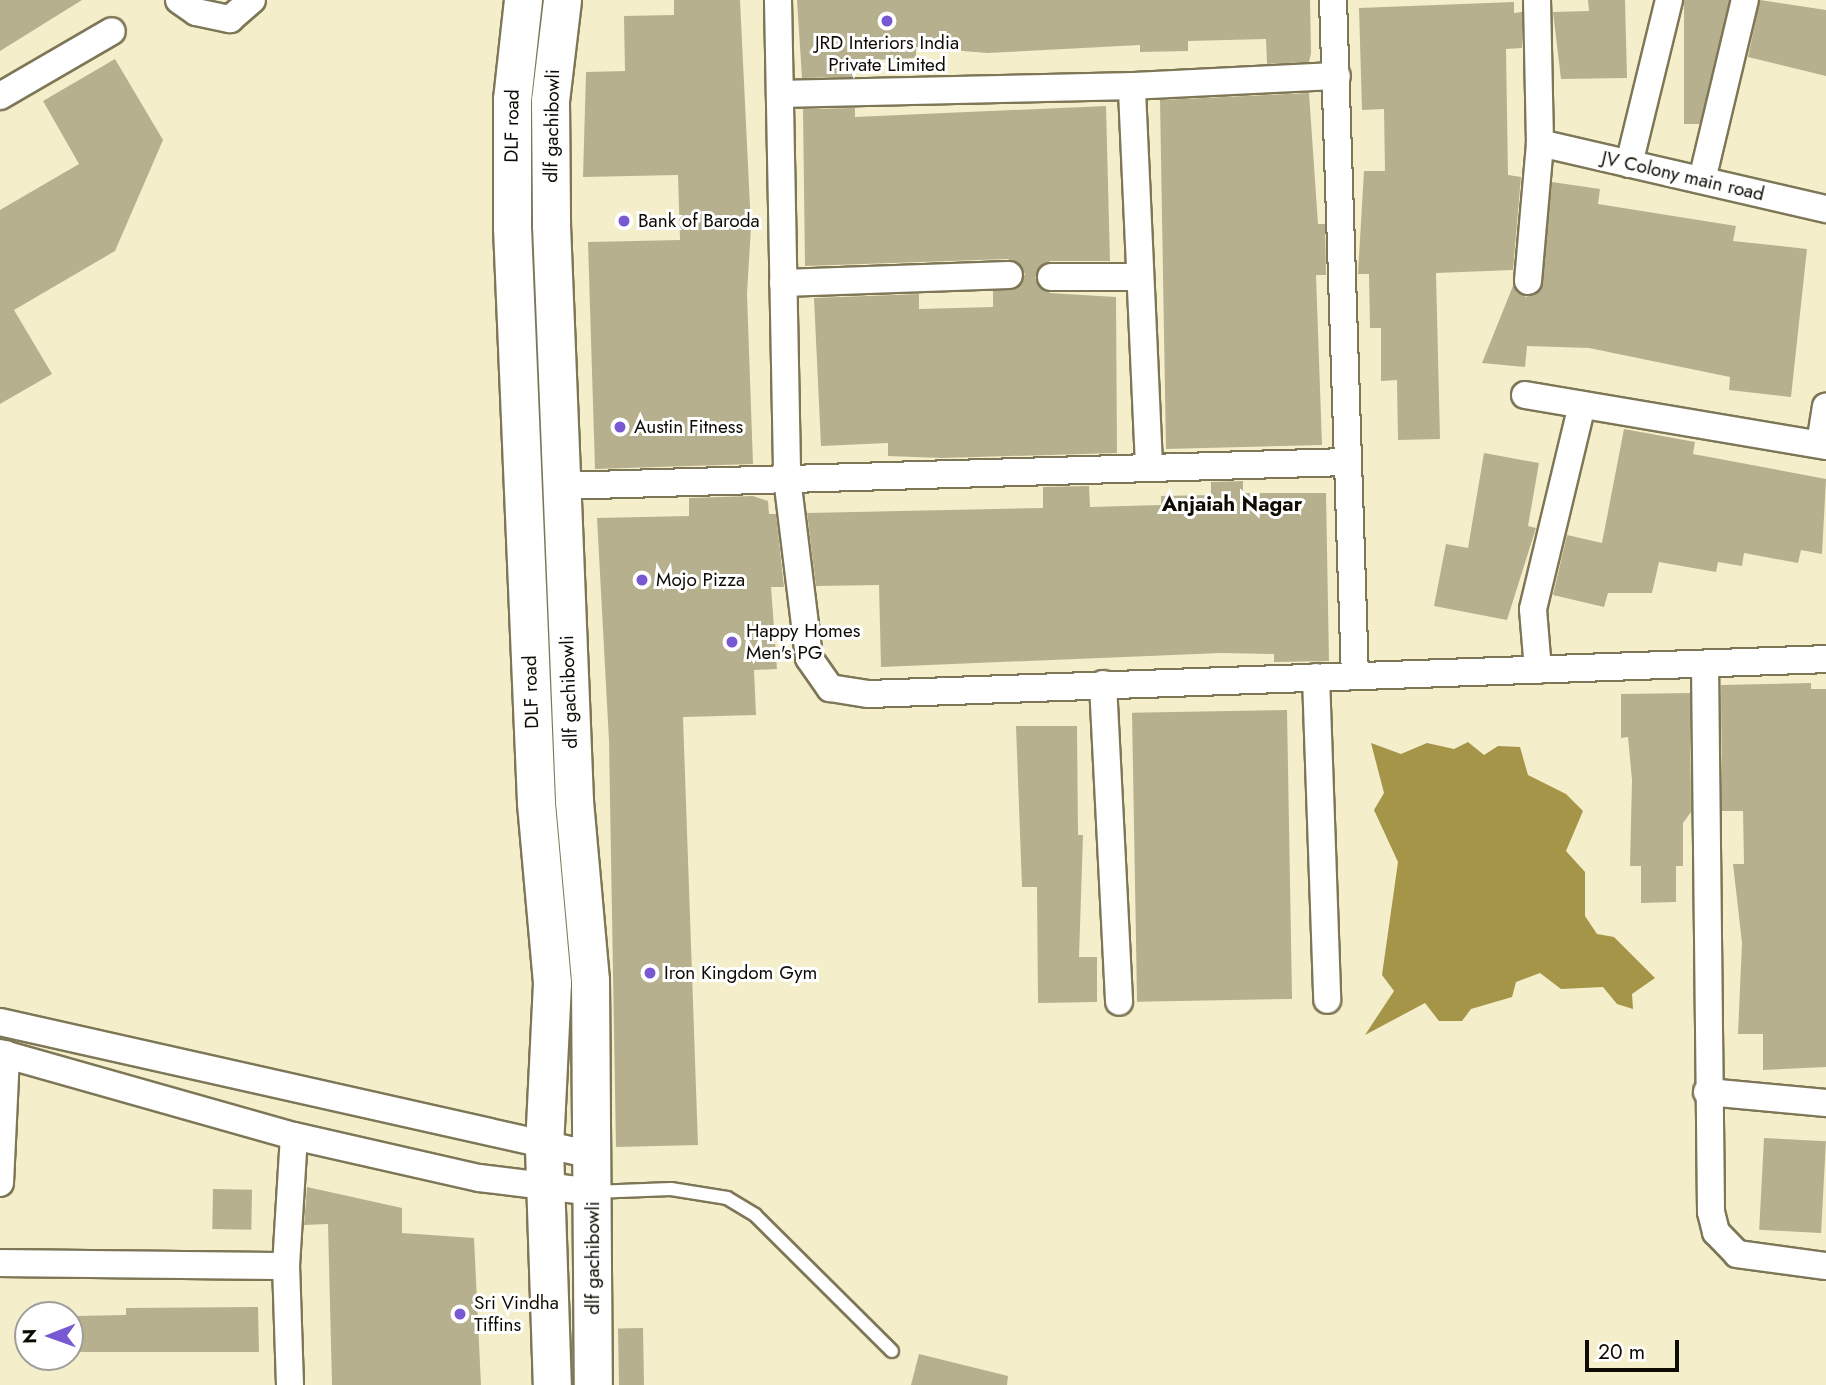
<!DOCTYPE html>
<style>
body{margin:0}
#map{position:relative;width:1826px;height:1385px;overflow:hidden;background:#f5eecb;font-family:Jost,sans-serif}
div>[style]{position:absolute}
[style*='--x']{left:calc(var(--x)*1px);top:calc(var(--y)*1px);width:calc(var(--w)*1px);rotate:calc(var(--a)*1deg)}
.water>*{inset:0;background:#a49549}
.building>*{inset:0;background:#b6b08e;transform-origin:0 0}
.roads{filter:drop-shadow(2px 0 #7e7757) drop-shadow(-2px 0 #7e7757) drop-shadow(0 2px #7e7757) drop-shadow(0 -2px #7e7757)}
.service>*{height:12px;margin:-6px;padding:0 6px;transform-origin:6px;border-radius:6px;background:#fff}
.minor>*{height:26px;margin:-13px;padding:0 13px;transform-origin:13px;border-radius:13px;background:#fff}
.secondary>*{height:37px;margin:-18.5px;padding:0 18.5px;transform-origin:18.5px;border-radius:18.5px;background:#fff}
.dots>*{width:19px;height:19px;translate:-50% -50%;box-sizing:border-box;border:4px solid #fff;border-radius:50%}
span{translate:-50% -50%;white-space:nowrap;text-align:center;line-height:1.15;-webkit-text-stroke:6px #fff;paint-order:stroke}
.poi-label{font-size:19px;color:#0e0c02}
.left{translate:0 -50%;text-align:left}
.street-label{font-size:19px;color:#0e0c02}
.neighbourhood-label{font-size:21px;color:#0e0c02;font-weight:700}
.north{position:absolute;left:14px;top:1301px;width:70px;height:70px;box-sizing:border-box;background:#fff;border:2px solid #9f9e9a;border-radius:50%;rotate:269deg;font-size:19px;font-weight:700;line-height:28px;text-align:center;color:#0e0c02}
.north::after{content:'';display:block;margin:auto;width:24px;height:32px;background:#7959d3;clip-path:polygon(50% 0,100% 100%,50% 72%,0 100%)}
.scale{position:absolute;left:1585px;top:1340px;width:94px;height:32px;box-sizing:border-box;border:4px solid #0e0c02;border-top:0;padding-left:9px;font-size:21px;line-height:24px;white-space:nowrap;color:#0e0c02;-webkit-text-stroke:5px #fff;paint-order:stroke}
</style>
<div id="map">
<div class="water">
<i style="clip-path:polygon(1468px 742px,1484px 755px,1498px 746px,1520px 747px,1528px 775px,1566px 794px,1583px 811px,1566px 851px,1585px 872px,1585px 916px,1597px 934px,1614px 937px,1655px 978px,1632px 994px,1633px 1009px,1617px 1004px,1603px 987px,1561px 989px,1540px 973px,1516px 982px,1512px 997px,1471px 1009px,1462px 1021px,1439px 1021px,1425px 1003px,1365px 1035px,1394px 991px,1382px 975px,1398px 862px,1374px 810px,1384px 793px,1371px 743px,1401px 754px,1427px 743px,1454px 749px)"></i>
</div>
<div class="building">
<i style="clip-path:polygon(0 0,82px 0,0 51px)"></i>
<i style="clip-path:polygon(674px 0,740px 0,751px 227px,747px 294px,753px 464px,595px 469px,588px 242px,680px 240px,678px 175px,583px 177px,586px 72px,625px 71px,624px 16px,674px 15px)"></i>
<i style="clip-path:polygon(797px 0,1310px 0,1311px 53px,1309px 62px,1267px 64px,1266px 39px,1188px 41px,1188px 51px,1140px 52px,1140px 45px,987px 53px,916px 47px,916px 58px,853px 61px,853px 77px,802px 78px)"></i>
<i style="clip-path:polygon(1588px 0,1625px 0,1627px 78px,1561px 79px,1553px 12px,1589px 11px)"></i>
<i style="left:1684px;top:0;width:45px;height:124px"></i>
<i style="clip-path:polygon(1760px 0,1826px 10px,1826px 76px,1748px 57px)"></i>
<i style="clip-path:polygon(1514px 2px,1514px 13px,1522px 12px,1522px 48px,1506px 49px,1508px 175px,1521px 177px,1513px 270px,1436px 273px,1440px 439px,1398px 440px,1397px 380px,1381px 381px,1381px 328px,1370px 328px,1369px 274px,1358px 274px,1364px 171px,1385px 171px,1384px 109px,1362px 110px,1359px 8px)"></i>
<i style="clip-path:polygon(115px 59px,163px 140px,115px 251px,14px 310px,52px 374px,0 404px,0 210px,79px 164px,43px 101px)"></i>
<i style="clip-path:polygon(1309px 93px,1318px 224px,1325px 224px,1326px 275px,1316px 275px,1322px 445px,1166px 449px,1160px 100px)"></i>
<i style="clip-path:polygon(1106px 106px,1110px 261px,1050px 261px,1035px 278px,1050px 293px,1116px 297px,1117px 453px,942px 458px,888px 456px,888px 443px,821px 446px,814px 298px,919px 294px,919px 309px,993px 307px,993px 291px,1017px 289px,1025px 274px,1008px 259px,805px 266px,803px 109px,855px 108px,855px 117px)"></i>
<i style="clip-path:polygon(1552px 182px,1600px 189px,1598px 204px,1736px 226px,1733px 241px,1807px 249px,1791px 397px,1729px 390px,1730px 377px,1589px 348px,1527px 346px,1525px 367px,1482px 363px,1513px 286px,1526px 297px,1541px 289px)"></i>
<i style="clip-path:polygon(1624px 429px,1695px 442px,1693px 454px,1826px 479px,1822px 554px,1801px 550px,1798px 563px,1744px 553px,1742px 566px,1718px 562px,1716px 572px,1659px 562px,1652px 593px,1608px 593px,1604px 607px,1553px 595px,1567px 535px,1602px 543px)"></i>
<i style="clip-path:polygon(1484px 453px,1539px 463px,1528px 526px,1536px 528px,1507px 620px,1434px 606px,1446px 544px,1468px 548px)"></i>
<i style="clip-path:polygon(1243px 481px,1243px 493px,1326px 493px,1329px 661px,1274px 662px,1274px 654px,1221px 653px,881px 667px,879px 585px,816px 586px,807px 513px,1043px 508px,1043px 487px,1089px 486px,1090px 507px,1161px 505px,1161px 496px,1211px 495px,1211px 482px)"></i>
<i style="clip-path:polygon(753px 496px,768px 501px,769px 514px,776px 514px,784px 587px,771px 587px,777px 669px,754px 670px,756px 715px,683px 717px,698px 1145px,616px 1147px,609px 741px,597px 518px,689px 516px,689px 498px)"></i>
<i style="clip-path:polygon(1811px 683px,1811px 689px,1826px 689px,1826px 1067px,1763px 1070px,1763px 1034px,1738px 1034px,1742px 943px,1733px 864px,1744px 864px,1743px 811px,1722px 811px,1721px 685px)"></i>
<i style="clip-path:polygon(1690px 693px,1691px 812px,1683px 823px,1683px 866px,1676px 866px,1676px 902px,1641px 903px,1641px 866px,1630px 866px,1632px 780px,1628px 737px,1621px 738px,1621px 694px)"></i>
<i style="left:1287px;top:710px;width:289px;height:155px;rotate:89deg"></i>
<i style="clip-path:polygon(1016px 726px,1077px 726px,1078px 835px,1083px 835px,1079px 957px,1097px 957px,1097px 1002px,1038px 1003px,1037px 887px,1022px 887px)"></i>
<i style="left:1764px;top:1138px;width:62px;height:92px;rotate:3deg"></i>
<i style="clip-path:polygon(307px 1187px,402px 1208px,402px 1233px,474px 1238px,481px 1385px,332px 1385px,328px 1224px,304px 1225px)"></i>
<i style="left:213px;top:1189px;width:39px;height:40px;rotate:1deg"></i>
<i style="clip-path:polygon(258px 1307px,259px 1352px,77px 1352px,76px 1316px,126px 1315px,126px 1308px)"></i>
<i style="left:643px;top:1328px;width:57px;height:25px;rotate:89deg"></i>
<i style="clip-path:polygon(919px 1354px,1008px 1376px,1007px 1385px,911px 1385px)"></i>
</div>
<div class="roads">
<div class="service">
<i style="--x:593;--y:1192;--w:78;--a:-2.2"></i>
<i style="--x:671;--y:1189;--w:57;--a:9.1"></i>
<i style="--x:727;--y:1198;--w:33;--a:31"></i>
<i style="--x:755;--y:1215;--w:193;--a:44.8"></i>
</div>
<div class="minor">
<i style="--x:179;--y:0;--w:21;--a:35"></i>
<i style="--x:196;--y:12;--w:35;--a:12"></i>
<i style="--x:230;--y:19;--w:29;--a:-41"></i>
<i style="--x:778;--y:0;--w:478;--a:88.9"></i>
<i style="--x:787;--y:478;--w:181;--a:83"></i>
<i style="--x:809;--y:658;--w:37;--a:55"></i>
<i style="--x:830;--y:688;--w:39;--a:9"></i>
<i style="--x:869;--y:694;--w:958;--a:-2.09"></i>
<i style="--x:1333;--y:0;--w:676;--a:88.14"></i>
<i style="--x:780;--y:94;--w:352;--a:-1.3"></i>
<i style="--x:0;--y:96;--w:129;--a:-30.1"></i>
<i style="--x:1540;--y:143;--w:294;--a:13"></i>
<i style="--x:1629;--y:164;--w:169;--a:-76.3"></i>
<i style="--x:1702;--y:180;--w:185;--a:-76.6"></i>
<i style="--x:1051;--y:277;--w:87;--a:0"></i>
<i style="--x:1528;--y:281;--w:139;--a:-85"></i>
<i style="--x:1540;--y:143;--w:143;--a:-91.2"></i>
<i style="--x:783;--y:283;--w:226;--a:-2"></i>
<i style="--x:1525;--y:395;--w:305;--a:9.6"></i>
<i style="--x:1820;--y:444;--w:38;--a:-81"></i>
<i style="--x:1149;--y:465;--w:379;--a:-92.6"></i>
<i style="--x:1132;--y:86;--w:205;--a:-2.8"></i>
<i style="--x:561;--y:486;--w:786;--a:-1.75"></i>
<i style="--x:1705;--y:664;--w:548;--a:89.37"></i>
<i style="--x:1711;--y:1212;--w:21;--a:76"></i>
<i style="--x:1716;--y:1232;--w:30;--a:46"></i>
<i style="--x:1737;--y:1254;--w:90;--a:7.7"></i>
<i style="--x:1538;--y:670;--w:61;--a:-94.7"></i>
<i style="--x:1533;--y:609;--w:210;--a:-76.5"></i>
<i style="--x:1316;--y:677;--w:323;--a:88"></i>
<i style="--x:1103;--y:684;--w:318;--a:87.1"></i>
<i style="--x:0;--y:1022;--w:607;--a:12.66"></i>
<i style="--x:0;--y:1053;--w:305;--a:15.8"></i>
<i style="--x:294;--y:1136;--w:190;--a:12.8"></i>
<i style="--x:479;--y:1178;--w:115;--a:7"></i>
<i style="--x:1707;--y:1092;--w:120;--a:5.3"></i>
<i style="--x:0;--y:1183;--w:129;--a:-87.3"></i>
<i style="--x:0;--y:1263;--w:286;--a:0.6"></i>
<i style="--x:290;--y:1385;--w:119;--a:-91.9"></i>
<i style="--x:286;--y:1266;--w:130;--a:-86.5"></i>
</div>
<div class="secondary">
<i style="--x:523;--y:0;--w:100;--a:96.3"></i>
<i style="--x:512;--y:99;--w:128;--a:90"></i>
<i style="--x:512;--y:227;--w:576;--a:87.61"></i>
<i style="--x:536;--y:803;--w:181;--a:84.9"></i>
<i style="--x:552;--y:983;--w:165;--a:92.8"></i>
<i style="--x:544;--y:1148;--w:237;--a:88.1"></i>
<i style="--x:562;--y:0;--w:102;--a:96.8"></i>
<i style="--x:550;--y:101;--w:124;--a:89.5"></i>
<i style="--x:551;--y:225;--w:576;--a:87.71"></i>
<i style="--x:574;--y:801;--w:180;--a:84.9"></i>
<i style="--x:590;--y:980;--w:405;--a:89.6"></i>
</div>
</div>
<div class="dots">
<i style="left:887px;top:21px;background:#7959d3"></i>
<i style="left:624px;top:221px;background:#7959d3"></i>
<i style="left:620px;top:427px;background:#7959d3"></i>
<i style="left:642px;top:580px;background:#7959d3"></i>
<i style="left:732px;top:642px;background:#7959d3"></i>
<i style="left:650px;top:973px;background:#7959d3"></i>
<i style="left:460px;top:1314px;background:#7959d3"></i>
</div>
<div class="poi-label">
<span style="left:887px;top:54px">JRD Interiors India<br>Private Limited</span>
<span class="left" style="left:638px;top:221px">Bank of Baroda</span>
<span class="left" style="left:634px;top:427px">Austin Fitness</span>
<span class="left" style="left:656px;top:580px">Mojo Pizza</span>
<span class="left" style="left:746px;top:642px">Happy Homes<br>Men's PG</span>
<span class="left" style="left:664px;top:973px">Iron Kingdom Gym</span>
<span class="left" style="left:474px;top:1314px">Sri Vindha<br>Tiffins</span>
</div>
<div class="street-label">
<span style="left:512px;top:126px;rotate:-89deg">DLF road</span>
<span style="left:552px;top:126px;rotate:-89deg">dlf gachibowli</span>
<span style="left:1683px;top:176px;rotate:13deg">JV Colony main road</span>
<span style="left:531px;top:692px;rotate:-92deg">DLF road</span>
<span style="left:569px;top:692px;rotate:-92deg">dlf gachibowli</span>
<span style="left:593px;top:1258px;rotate:-90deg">dlf gachibowli</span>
</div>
<div class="neighbourhood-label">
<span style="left:1232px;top:504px">Anjaiah Nagar</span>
</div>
<div class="north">N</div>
<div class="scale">20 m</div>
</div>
